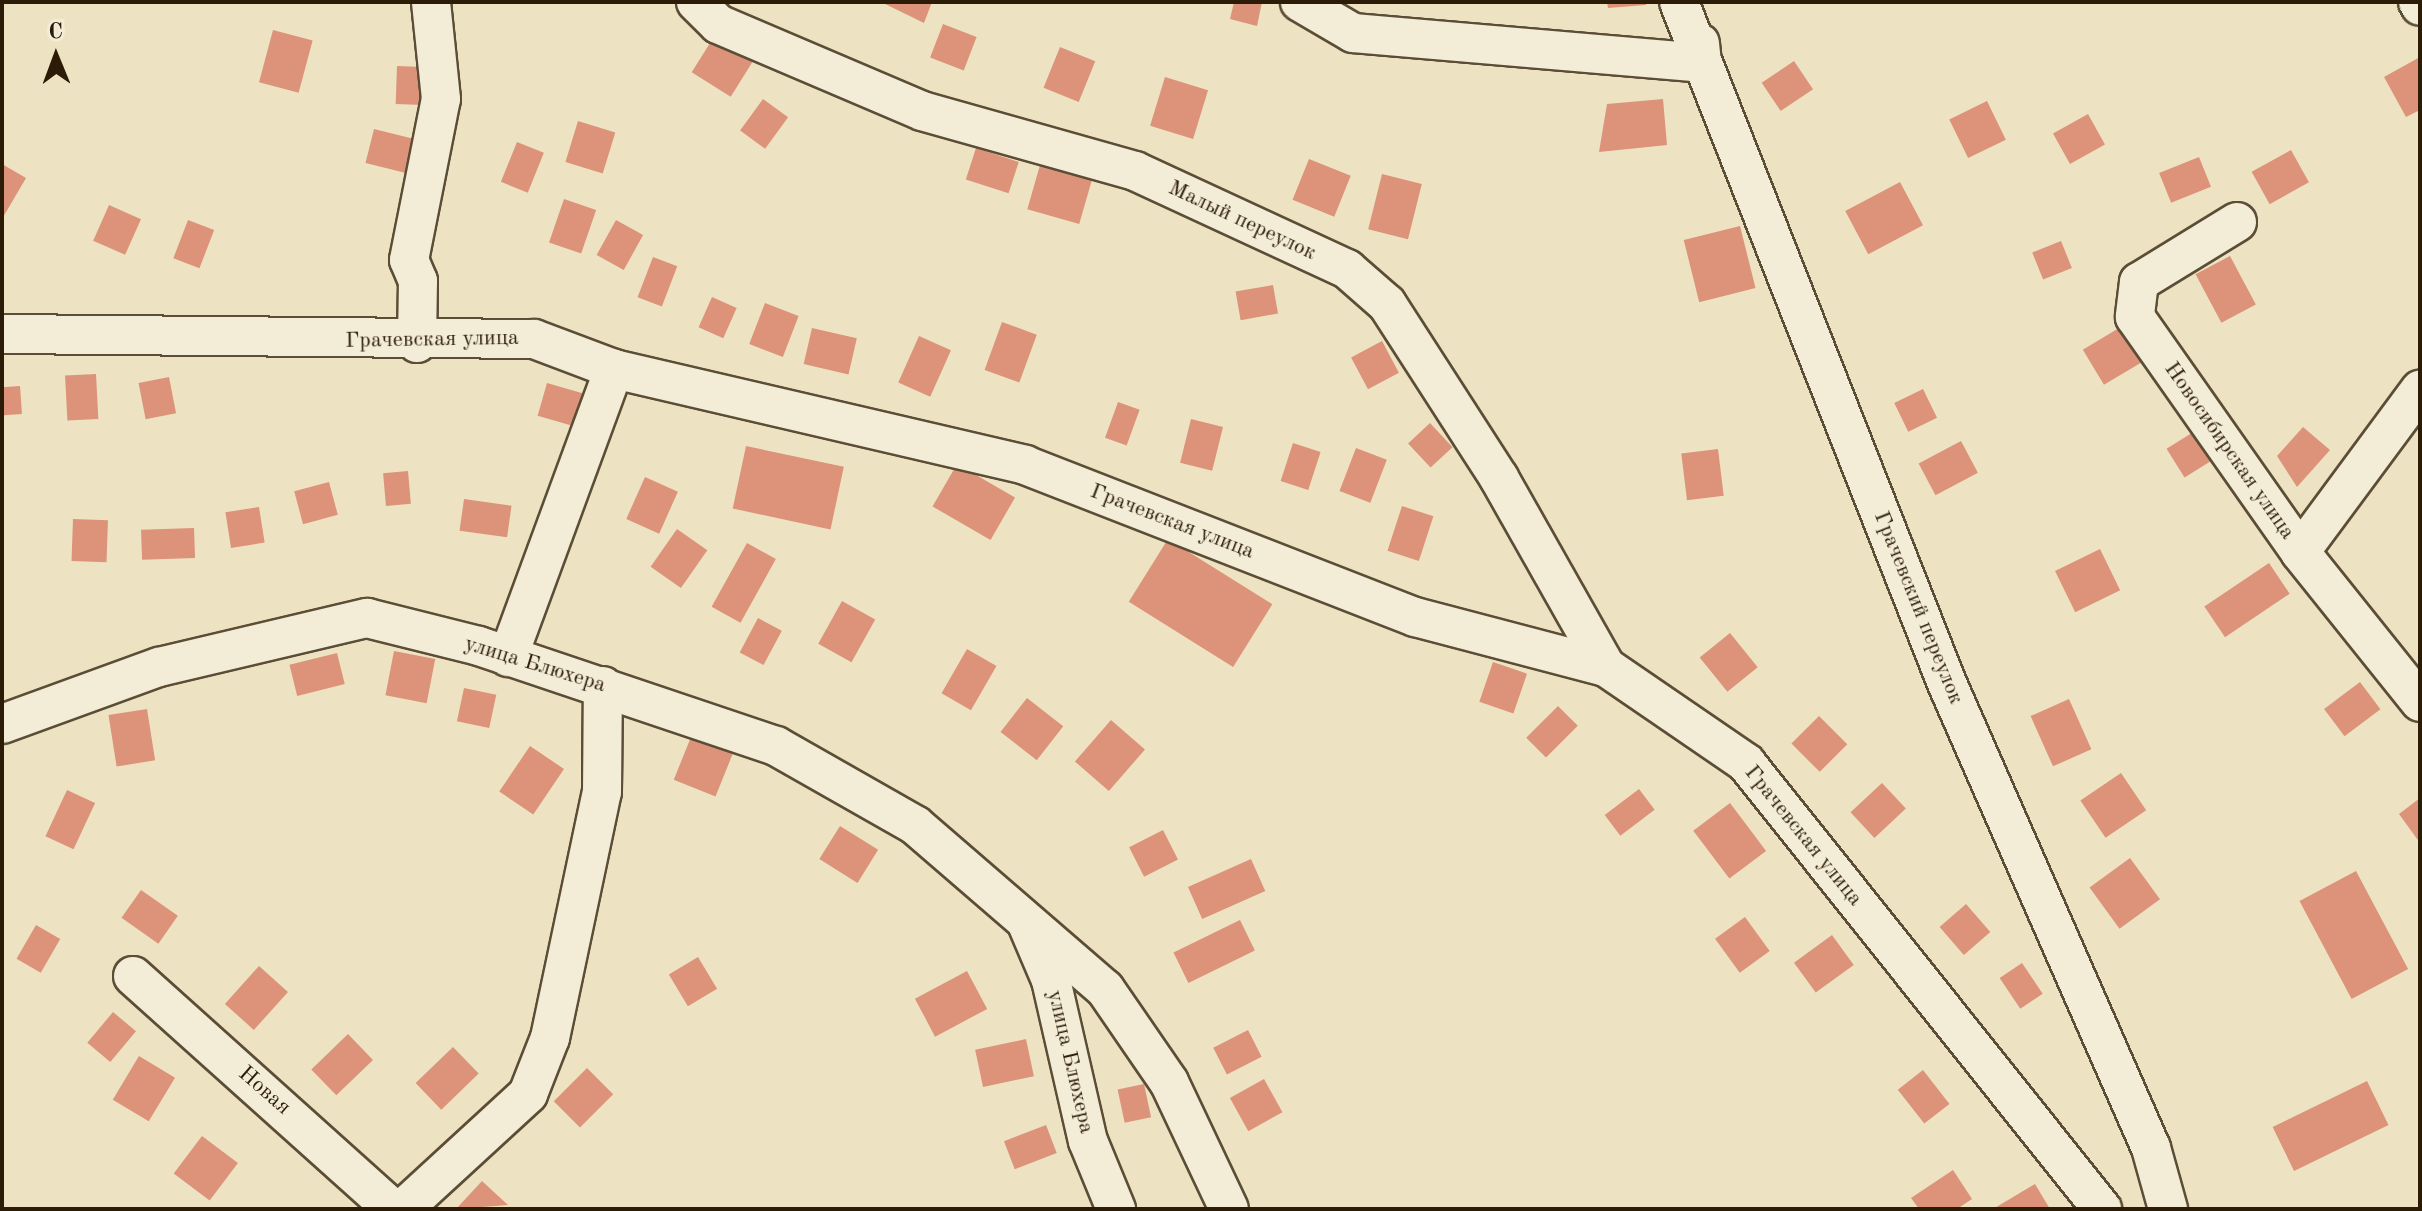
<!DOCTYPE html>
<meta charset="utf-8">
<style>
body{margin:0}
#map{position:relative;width:2422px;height:1211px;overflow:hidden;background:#ede3c2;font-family:"Old Standard TT",serif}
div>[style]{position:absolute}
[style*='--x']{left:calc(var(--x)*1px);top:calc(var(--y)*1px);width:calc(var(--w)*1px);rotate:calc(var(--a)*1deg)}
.building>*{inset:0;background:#dc9379;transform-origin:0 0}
.roads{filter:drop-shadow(2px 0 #5c4d36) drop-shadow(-2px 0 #5c4d36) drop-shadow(0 2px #5c4d36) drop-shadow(0 -2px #5c4d36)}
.minor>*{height:38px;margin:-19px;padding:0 19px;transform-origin:19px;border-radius:19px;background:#f3edd7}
span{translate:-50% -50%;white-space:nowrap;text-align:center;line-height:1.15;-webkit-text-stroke:7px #f3edd7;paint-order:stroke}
.street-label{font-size:22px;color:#2c1b07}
.frame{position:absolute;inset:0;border:4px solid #2c1b07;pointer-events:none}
.north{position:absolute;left:16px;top:16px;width:80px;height:80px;-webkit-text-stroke:6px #f3edd7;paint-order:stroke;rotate:359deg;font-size:22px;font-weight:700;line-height:32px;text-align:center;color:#2c1b07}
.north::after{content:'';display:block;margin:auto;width:28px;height:36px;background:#2c1b07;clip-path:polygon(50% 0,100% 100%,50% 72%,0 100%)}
</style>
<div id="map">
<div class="building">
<i style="clip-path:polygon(881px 2px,932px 2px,924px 23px)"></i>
<i style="clip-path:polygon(1234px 2px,1262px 2px,1257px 26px,1230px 19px)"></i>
<i style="clip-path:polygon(1607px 2px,1646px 2px,1646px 5px,1608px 8px)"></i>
<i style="left:943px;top:24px;width:36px;height:36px;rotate:21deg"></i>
<i style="left:273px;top:30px;width:41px;height:54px;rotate:15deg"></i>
<i style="left:715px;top:35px;width:46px;height:44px;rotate:32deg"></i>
<i style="left:1060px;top:47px;width:38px;height:44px;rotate:22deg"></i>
<i style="clip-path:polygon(2420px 57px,2420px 110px,2406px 117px,2384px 77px)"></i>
<i style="left:1794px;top:61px;width:34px;height:39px;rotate:56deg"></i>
<i style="left:397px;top:66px;width:33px;height:38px;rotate:2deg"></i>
<i style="left:1165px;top:77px;width:45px;height:51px;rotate:17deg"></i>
<i style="left:763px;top:99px;width:31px;height:39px;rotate:36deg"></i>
<i style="clip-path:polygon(1663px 99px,1667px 145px,1599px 152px,1607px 104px)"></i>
<i style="left:1987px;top:101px;width:43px;height:42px;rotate:64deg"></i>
<i style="left:2088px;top:114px;width:35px;height:40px;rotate:61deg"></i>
<i style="left:578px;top:121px;width:39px;height:43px;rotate:17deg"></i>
<i style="left:374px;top:129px;width:56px;height:35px;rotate:14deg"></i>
<i style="left:517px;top:142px;width:29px;height:43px;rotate:22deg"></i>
<i style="left:976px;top:148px;width:45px;height:33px;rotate:18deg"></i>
<i style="left:2291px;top:150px;width:37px;height:45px;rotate:61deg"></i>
<i style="left:2199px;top:157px;width:32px;height:43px;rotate:68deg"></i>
<i style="left:1309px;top:159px;width:45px;height:44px;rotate:22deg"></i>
<i style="clip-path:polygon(2px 164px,26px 178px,2px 219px)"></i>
<i style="left:1040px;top:165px;width:54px;height:46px;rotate:16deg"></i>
<i style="left:1382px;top:174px;width:41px;height:57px;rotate:14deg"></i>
<i style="left:1900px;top:182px;width:49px;height:62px;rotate:62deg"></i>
<i style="left:564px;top:199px;width:34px;height:46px;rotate:19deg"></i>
<i style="left:109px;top:205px;width:35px;height:39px;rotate:24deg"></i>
<i style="left:188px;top:220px;width:28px;height:41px;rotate:21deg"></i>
<i style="left:616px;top:220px;width:31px;height:40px;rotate:29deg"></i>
<i style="left:1740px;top:226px;width:64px;height:58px;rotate:76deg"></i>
<i style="left:2061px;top:241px;width:29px;height:31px;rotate:68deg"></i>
<i style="left:2230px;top:256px;width:55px;height:39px;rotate:62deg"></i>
<i style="left:653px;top:257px;width:26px;height:43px;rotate:21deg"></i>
<i style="left:1273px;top:285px;width:29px;height:38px;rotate:80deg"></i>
<i style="left:712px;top:297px;width:27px;height:33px;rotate:24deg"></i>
<i style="left:765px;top:303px;width:36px;height:44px;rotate:21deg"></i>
<i style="left:1002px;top:322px;width:37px;height:51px;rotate:20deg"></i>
<i style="left:2124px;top:325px;width:41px;height:48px;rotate:59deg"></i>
<i style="left:812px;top:328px;width:46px;height:37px;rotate:13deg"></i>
<i style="left:919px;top:336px;width:35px;height:51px;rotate:24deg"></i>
<i style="left:1382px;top:341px;width:36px;height:35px;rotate:62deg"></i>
<i style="left:96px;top:374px;width:45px;height:31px;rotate:87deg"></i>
<i style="left:169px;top:377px;width:37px;height:31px;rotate:79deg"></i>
<i style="left:547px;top:383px;width:37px;height:34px;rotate:16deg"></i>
<i style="left:20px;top:386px;width:28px;height:18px;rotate:86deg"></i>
<i style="left:1923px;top:389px;width:32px;height:32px;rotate:64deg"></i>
<i style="left:1118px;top:402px;width:23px;height:38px;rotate:20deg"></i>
<i style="left:1191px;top:419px;width:33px;height:45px;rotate:14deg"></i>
<i style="left:1430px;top:423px;width:33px;height:30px;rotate:47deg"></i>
<i style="left:2203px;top:426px;width:34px;height:43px;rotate:58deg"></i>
<i style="clip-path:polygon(2303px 427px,2330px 450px,2297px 487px,2277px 456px)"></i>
<i style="left:1961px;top:441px;width:36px;height:48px;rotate:62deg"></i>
<i style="left:1293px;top:443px;width:29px;height:40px;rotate:18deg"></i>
<i style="left:746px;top:446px;width:100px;height:64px;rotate:12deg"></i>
<i style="left:1356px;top:448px;width:33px;height:46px;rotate:21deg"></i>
<i style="left:1718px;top:449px;width:47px;height:37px;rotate:83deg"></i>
<i style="left:957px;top:464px;width:67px;height:49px;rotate:30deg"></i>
<i style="left:408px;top:471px;width:33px;height:25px;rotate:85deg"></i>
<i style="left:645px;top:477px;width:36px;height:46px;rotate:24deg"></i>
<i style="left:329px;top:482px;width:34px;height:36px;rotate:75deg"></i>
<i style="left:464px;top:499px;width:48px;height:32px;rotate:8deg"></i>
<i style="left:1402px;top:506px;width:33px;height:47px;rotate:18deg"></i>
<i style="left:259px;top:507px;width:36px;height:34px;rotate:81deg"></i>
<i style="left:73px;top:519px;width:35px;height:42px;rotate:2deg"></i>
<i style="left:194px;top:528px;width:30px;height:53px;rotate:88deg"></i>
<i style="left:677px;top:529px;width:37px;height:46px;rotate:35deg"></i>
<i style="left:1168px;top:539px;width:123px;height:74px;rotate:32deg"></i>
<i style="left:747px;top:543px;width:33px;height:73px;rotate:29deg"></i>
<i style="left:2100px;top:549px;width:46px;height:50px;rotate:64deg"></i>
<i style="left:2269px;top:563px;width:37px;height:78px;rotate:56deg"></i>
<i style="left:842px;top:601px;width:38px;height:49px;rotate:29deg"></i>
<i style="left:758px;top:618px;width:27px;height:39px;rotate:28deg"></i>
<i style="left:1730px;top:633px;width:44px;height:39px;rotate:51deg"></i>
<i style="left:967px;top:649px;width:34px;height:51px;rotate:30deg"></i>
<i style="left:394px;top:651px;width:42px;height:45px;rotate:11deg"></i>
<i style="left:337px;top:653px;width:32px;height:49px;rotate:76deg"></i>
<i style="left:1493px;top:662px;width:36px;height:42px;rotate:19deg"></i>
<i style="left:2360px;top:682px;width:34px;height:45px;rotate:53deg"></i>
<i style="left:464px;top:688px;width:33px;height:34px;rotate:12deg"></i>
<i style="left:1027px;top:698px;width:46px;height:43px;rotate:38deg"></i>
<i style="left:2069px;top:699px;width:55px;height:42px;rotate:66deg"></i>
<i style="left:1558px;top:706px;width:28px;height:45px;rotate:45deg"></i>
<i style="left:147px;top:709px;width:52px;height:39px;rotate:81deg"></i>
<i style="left:1819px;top:716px;width:40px;height:39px;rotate:45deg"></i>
<i style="left:1111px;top:720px;width:45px;height:55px;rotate:41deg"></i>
<i style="left:691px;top:737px;width:45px;height:46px;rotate:22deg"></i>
<i style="left:530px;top:746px;width:41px;height:55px;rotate:34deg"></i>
<i style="left:2121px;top:773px;width:45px;height:49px;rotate:56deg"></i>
<i style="left:1882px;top:783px;width:35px;height:43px;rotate:47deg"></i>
<i style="left:1639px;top:789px;width:26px;height:43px;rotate:53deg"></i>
<i style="left:67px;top:790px;width:31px;height:51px;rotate:25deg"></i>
<i style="clip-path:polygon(2420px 798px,2420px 843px,2399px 814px)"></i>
<i style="left:1730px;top:803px;width:60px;height:46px;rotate:53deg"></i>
<i style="left:840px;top:826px;width:45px;height:39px;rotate:32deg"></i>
<i style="left:1163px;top:830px;width:33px;height:38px;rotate:63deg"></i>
<i style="left:2130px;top:858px;width:51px;height:50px;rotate:54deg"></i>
<i style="left:1251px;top:859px;width:35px;height:69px;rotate:66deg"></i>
<i style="left:2356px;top:871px;width:111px;height:64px;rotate:62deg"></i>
<i style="left:141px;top:890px;width:45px;height:34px;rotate:35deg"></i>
<i style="left:1966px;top:904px;width:37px;height:35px;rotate:49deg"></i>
<i style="left:1745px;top:917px;width:42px;height:37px;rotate:54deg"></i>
<i style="left:1240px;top:920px;width:34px;height:74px;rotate:64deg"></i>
<i style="left:36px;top:925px;width:28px;height:39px;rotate:30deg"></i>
<i style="left:1832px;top:935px;width:37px;height:47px;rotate:54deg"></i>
<i style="left:698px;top:957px;width:37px;height:34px;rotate:59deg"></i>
<i style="left:2022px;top:963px;width:37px;height:27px;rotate:56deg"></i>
<i style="left:259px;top:966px;width:39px;height:51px;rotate:42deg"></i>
<i style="left:967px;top:971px;width:43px;height:59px;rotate:62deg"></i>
<i style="left:113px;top:1012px;width:30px;height:40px;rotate:40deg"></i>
<i style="left:1248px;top:1030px;width:30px;height:39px;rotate:63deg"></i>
<i style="left:348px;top:1034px;width:36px;height:51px;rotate:46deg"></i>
<i style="left:1026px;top:1039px;width:38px;height:52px;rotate:78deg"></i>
<i style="left:453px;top:1047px;width:37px;height:52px;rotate:46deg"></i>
<i style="left:139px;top:1056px;width:42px;height:51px;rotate:31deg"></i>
<i style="left:587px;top:1068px;width:37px;height:47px;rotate:45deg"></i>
<i style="left:1923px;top:1070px;width:43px;height:32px;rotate:52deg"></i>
<i style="left:1264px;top:1079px;width:38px;height:39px;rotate:61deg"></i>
<i style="left:2367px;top:1081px;width:49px;height:105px;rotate:64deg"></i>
<i style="left:1144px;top:1084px;width:34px;height:27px;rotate:78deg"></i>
<i style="left:1046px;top:1125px;width:30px;height:45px;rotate:69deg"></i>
<i style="left:202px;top:1136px;width:45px;height:47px;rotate:37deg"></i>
<i style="clip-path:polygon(1953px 1170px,1972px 1199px,1957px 1209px,1919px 1209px,1911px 1198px)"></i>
<i style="clip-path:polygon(482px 1181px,508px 1205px,456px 1209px)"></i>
<i style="clip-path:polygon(2035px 1184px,2050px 1209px,1993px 1209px)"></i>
</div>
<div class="roads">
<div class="minor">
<i style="--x:696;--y:2;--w:31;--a:45"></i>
<i style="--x:718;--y:24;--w:222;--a:23.1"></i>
<i style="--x:922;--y:111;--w:221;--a:15.7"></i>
<i style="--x:1135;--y:171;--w:234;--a:24.8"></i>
<i style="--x:1347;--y:269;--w:53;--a:41.2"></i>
<i style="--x:1387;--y:304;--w:207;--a:57.2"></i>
<i style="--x:1499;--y:478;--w:217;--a:60.5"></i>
<i style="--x:1300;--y:2;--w:61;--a:30.3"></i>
<i style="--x:1353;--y:33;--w:350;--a:4.9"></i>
<i style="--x:1702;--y:63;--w:20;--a:-96"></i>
<i style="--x:1679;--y:2;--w:730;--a:68.53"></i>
<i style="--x:1946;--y:681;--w:510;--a:66.3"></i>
<i style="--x:2151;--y:1148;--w:63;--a:74.4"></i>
<i style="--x:2418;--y:2;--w:4;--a:63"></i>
<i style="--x:2237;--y:222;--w:115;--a:148.5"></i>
<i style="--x:2139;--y:282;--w:35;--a:97"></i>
<i style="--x:2135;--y:317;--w:287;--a:54.9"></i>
<i style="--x:2300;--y:552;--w:192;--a:51.3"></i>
<i style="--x:2;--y:334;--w:532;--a:0.54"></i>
<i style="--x:534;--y:339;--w:85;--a:20.6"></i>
<i style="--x:614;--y:369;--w:422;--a:13.1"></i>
<i style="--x:1025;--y:465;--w:419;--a:21.3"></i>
<i style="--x:1415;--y:617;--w:197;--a:14.7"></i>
<i style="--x:1606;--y:667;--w:170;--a:34.4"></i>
<i style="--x:1746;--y:763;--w:571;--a:51.4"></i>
<i style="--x:417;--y:343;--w:62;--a:-89.1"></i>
<i style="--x:418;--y:281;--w:23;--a:-113"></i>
<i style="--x:409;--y:260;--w:164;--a:-78.8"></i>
<i style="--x:441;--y:99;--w:98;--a:-95.9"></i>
<i style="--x:2300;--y:552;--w:202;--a:-53.5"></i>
<i style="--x:508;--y:657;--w:307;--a:-69.8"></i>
<i style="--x:2;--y:724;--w:167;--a:-20"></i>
<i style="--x:159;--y:667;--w:214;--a:-13.3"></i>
<i style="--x:367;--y:618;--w:115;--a:14"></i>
<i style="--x:479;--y:646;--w:313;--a:18.6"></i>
<i style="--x:776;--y:746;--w:160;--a:29.6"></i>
<i style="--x:915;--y:825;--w:251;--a:40.8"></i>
<i style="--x:1105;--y:989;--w:113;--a:55.5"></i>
<i style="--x:1169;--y:1082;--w:140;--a:64.7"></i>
<i style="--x:1028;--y:926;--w:59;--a:66.9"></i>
<i style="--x:1051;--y:980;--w:165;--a:77.1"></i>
<i style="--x:1088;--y:1141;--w:74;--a:67.6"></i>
<i style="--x:133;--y:976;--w:349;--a:41.9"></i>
<i style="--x:403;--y:1209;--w:170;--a:-42.6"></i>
<i style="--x:528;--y:1094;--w:60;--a:-68.6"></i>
<i style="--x:550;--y:1038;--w:251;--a:-78.1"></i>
<i style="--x:602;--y:792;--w:106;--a:-89.5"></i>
</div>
</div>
<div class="street-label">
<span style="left:1242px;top:221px;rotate:25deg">Малый переулок</span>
<span style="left:432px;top:340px;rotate:-1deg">Грачевская улица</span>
<span style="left:2229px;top:451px;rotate:55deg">Новосибирская улица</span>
<span style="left:1172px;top:522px;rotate:21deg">Грачевская улица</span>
<span style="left:1918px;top:608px;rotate:68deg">Грачевский переулок</span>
<span style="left:535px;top:665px;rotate:17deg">улица Блюхера</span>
<span style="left:1803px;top:836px;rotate:51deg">Грачевская улица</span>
<span style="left:1070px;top:1062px;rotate:77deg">улица Блюхера</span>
<span style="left:264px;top:1091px;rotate:41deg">Новая</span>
</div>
<div class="frame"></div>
<div class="north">С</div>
</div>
